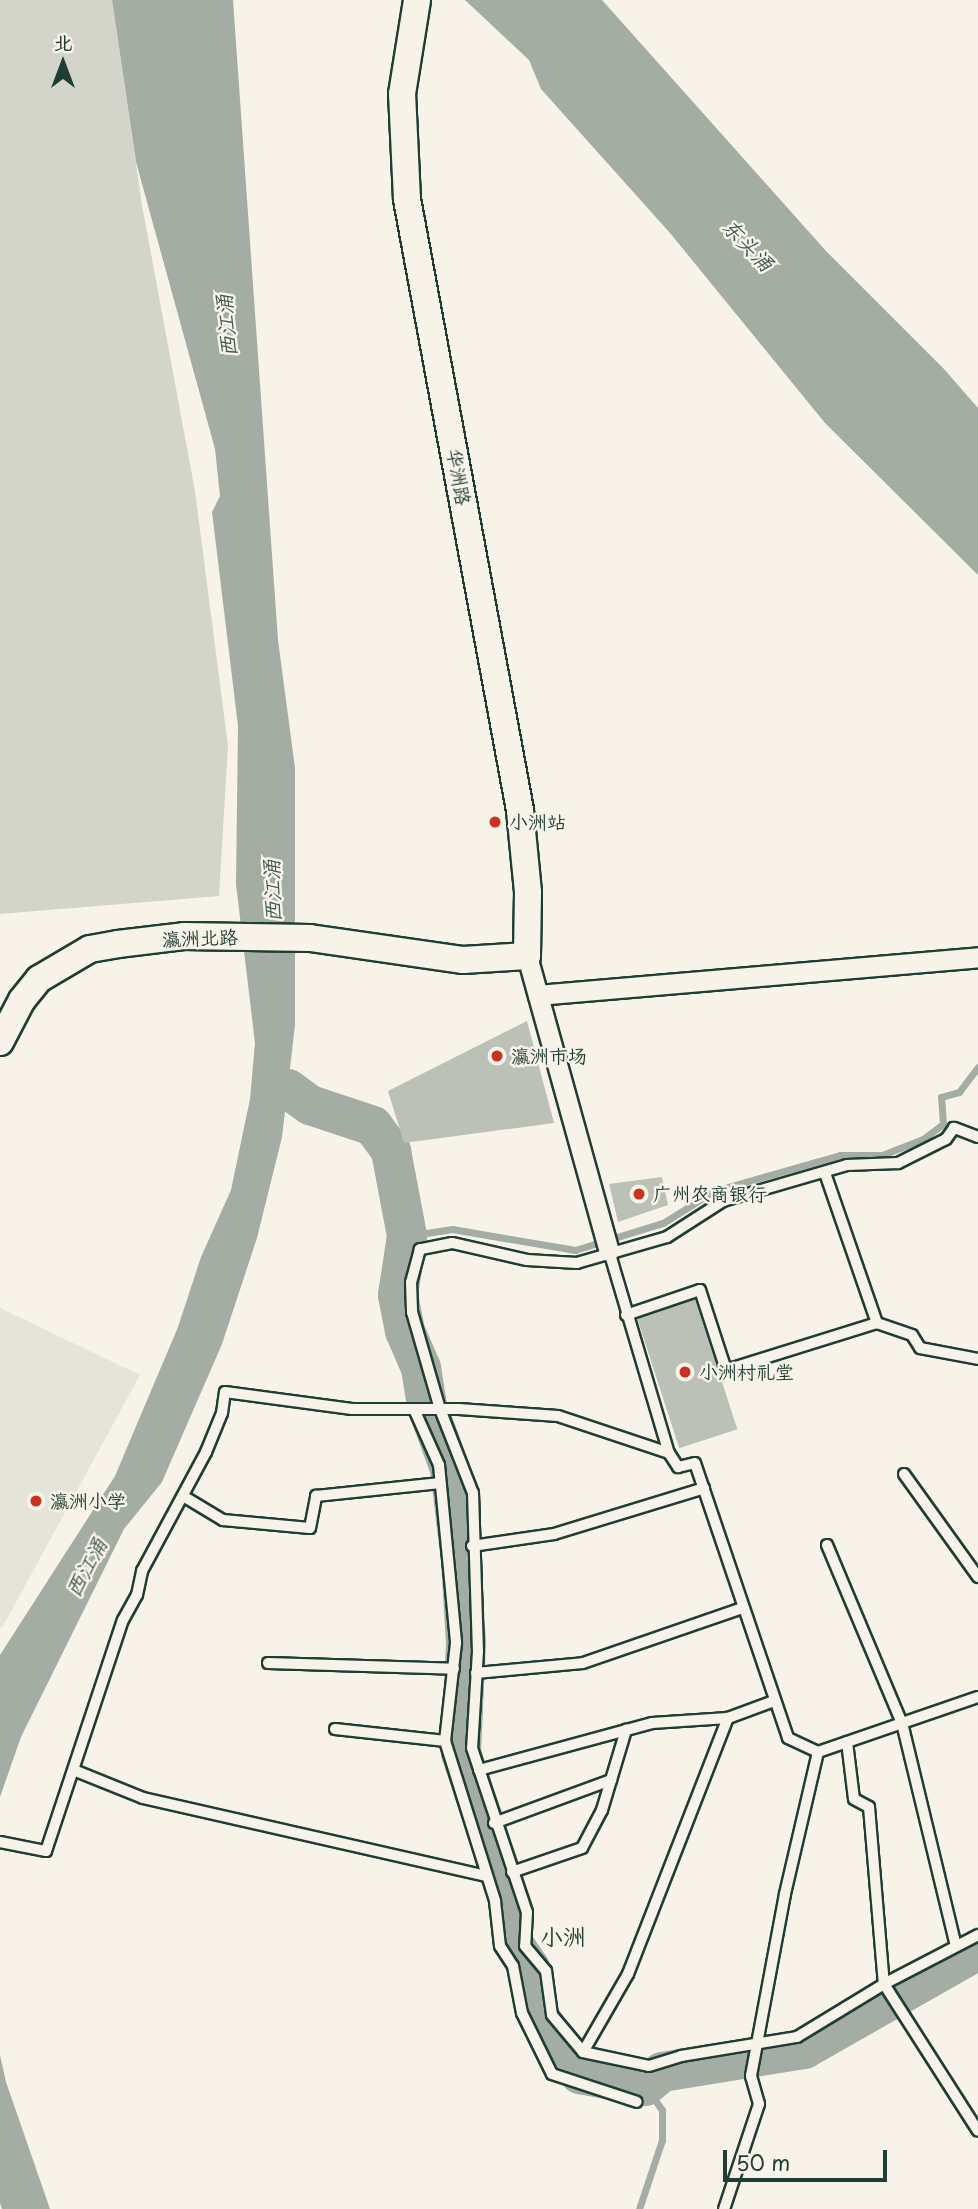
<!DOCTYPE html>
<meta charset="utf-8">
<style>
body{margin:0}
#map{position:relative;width:978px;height:2209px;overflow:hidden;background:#f7f3e8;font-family:"Playpen Sans","LXGW WenKai TC",sans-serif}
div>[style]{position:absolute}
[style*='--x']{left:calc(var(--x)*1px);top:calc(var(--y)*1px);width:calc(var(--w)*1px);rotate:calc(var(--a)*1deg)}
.built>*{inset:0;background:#e5e4d9}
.green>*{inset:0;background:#d3d5ca}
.water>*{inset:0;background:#a4ada3}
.stream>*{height:7px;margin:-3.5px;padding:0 3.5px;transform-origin:3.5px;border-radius:3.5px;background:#a4ada3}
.river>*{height:40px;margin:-20px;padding:0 20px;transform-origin:20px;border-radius:20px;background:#a4ada3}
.building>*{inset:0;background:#bbc1b6;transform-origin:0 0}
.roads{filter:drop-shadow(2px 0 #1f3d34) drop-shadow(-2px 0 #1f3d34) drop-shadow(0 2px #1f3d34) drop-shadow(0 -2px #1f3d34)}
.lane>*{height:10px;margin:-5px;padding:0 5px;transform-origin:5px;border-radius:5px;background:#f7f3e8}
.street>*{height:19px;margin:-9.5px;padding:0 9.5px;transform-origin:9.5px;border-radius:9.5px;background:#f7f3e8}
.secondary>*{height:26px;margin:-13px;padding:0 13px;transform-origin:13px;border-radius:13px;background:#f7f3e8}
.dots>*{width:19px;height:19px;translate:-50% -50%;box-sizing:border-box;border:4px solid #f7f3e8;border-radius:50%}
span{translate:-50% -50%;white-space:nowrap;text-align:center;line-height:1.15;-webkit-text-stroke:5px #f7f3e8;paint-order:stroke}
.street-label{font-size:19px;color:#1f3d34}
.poi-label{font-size:19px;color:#1f3d34}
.left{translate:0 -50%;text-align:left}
.water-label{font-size:21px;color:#405950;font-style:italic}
.quarter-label{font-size:23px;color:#1f3d34}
.north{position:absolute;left:28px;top:28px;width:70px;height:70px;-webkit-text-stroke:5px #f7f3e8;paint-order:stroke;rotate:0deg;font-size:19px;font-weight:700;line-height:28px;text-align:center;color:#1f3d34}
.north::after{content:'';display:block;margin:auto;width:24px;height:32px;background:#1f3d34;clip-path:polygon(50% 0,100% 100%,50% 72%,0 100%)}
.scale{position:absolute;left:723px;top:2150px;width:164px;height:32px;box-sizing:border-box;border:4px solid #1f3d34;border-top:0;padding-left:9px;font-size:21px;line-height:24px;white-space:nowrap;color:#1f3d34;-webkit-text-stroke:5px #f7f3e8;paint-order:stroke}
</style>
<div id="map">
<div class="built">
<i style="clip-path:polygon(0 1308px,140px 1375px,2px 1628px,0 1627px)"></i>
</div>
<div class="green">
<i style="clip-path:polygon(0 0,112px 0,142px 205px,195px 491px,228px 746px,219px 896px,0 914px)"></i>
</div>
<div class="water">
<i style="clip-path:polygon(112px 0,233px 0,278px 640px,295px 768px,295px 1025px,282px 1137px,257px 1238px,222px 1344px,162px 1482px,124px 1529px,21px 1737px,0 1797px,0 1655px,115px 1476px,178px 1327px,201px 1257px,231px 1190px,250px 1099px,255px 1043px,236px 884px,238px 726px,212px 512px,220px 496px,215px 449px,136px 162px)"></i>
<i style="clip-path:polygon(465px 0,602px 0,826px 251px,944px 369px,978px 408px,978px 575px,825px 423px,670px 233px,541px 89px,529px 60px)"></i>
<i style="clip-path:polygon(0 2055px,6px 2082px,50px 2209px,2px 2209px,0 2203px)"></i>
</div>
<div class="stream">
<i style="--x:407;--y:1236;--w:46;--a:-8.8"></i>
<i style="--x:452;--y:1229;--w:125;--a:9.7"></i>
<i style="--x:575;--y:1250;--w:92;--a:-17.1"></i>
<i style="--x:663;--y:1223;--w:60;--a:-32.1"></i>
<i style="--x:714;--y:1191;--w:131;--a:-15.9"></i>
<i style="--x:840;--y:1155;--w:42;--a:0"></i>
<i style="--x:882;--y:1155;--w:44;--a:-21.3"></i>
<i style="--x:923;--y:1139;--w:25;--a:-37"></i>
<i style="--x:943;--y:1124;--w:27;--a:-94"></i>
<i style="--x:941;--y:1097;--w:19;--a:-16"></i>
<i style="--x:959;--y:1092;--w:31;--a:-53"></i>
<i style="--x:639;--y:2209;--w:73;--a:-71.6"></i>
<i style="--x:662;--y:2140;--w:30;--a:-90"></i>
<i style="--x:662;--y:2110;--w:29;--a:-125"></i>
</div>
<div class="river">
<i style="--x:288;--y:1089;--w:27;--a:36"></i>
<i style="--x:310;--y:1105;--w:66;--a:18.4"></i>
<i style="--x:373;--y:1126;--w:31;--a:54"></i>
<i style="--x:391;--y:1151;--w:86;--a:79.3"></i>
<i style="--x:407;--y:1236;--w:60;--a:98.7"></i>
<i style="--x:398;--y:1295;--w:37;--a:79"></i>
<i style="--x:405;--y:1331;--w:40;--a:66.6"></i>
<i style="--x:421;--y:1368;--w:38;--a:81"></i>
<i style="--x:427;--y:1406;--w:67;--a:69.9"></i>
<i style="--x:450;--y:1469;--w:93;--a:83.2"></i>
<i style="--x:461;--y:1561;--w:82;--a:86.5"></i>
<i style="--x:466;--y:1643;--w:110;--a:92.6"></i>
<i style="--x:461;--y:1753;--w:164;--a:71.6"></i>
<i style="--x:513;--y:1909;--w:34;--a:90"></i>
<i style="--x:513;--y:1943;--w:30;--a:56"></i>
<i style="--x:530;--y:1968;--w:47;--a:81.3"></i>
<i style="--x:537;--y:2014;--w:74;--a:54.4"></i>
<i style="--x:580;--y:2074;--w:66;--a:10.5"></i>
<i style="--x:645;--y:2086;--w:22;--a:-39"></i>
<i style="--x:662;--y:2072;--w:144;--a:-9.2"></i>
<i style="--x:804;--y:2049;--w:200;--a:-29.6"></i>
</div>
<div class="building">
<i style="clip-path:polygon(527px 1021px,554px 1123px,404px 1143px,388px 1091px)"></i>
<i style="clip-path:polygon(662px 1177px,668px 1205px,618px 1222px,609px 1184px)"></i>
<i style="left:695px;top:1299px;width:137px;height:61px;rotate:72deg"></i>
</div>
<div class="roads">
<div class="lane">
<i style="--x:978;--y:1137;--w:26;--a:-159"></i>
<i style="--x:954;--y:1128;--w:14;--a:126"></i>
<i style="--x:946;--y:1139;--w:54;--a:153.4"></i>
<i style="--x:898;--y:1163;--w:51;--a:177.8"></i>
<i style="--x:847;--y:1165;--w:129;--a:163.8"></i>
<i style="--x:723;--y:1201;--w:67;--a:147.3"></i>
<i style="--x:667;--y:1237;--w:94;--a:163.9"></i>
<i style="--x:577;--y:1263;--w:50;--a:-176.6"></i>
<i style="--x:527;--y:1260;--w:77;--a:-167.2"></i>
<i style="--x:452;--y:1243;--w:33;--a:169"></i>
<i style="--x:420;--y:1249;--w:34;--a:105"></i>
<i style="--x:411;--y:1282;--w:30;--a:88"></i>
<i style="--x:412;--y:1312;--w:101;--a:73.9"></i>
<i style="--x:440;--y:1409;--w:90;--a:68.6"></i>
<i style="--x:473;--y:1493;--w:158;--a:88.2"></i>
<i style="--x:478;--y:1651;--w:97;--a:93.5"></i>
<i style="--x:472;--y:1748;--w:173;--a:71.5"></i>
<i style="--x:527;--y:1912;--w:34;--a:93"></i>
<i style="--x:525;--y:1946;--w:33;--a:50"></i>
<i style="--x:546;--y:1971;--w:44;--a:82.2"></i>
<i style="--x:552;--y:2015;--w:48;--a:50"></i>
<i style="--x:583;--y:2052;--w:67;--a:12"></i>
<i style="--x:649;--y:2066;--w:34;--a:-17"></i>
<i style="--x:681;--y:2056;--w:118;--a:-9.3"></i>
<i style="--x:797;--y:2037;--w:102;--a:-31.3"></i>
<i style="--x:884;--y:1984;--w:106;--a:-27.5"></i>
<i style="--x:825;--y:1173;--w:159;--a:70.9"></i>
<i style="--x:877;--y:1323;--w:37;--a:19"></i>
<i style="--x:912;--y:1335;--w:15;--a:58"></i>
<i style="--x:920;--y:1348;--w:59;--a:10.7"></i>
<i style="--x:609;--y:1251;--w:211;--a:73.5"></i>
<i style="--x:626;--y:1315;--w:78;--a:-18.7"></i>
<i style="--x:700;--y:1290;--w:84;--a:72"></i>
<i style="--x:726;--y:1370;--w:158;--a:-17.3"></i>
<i style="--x:414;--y:1409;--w:61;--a:65.9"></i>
<i style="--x:439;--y:1465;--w:179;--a:84.5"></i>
<i style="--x:456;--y:1643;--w:99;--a:96.4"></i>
<i style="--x:445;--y:1741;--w:168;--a:72.6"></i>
<i style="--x:495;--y:1901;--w:45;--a:83.7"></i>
<i style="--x:500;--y:1946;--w:24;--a:57"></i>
<i style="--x:513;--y:1966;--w:48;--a:79.2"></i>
<i style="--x:522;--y:2013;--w:68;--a:63.8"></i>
<i style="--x:552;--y:2074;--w:89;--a:18.2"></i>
<i style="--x:904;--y:1474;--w:127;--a:54.3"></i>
<i style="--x:183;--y:1496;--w:47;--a:31"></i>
<i style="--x:223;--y:1520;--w:87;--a:5.3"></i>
<i style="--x:310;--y:1528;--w:33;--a:-79"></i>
<i style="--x:316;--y:1496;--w:125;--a:-6"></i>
<i style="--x:827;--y:1545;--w:193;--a:67.2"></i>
<i style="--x:902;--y:1723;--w:229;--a:76.4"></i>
<i style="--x:472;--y:1546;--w:83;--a:-8.3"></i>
<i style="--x:554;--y:1534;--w:157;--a:-17"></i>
<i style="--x:268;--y:1663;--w:186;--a:1.8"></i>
<i style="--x:476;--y:1673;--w:107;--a:-5.3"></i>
<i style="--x:583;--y:1663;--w:169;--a:-19"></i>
<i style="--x:335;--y:1729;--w:111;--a:6.2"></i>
<i style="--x:847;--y:1742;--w:57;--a:83"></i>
<i style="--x:854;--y:1799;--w:17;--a:28"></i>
<i style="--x:869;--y:1807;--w:178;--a:85.2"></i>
<i style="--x:884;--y:1984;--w:174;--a:57.4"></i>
<i style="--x:818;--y:1752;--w:169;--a:-19"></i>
<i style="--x:479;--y:1770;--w:179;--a:-15.2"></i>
<i style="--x:652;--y:1723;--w:76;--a:-3.8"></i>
<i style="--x:728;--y:1718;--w:49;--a:-20.3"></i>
<i style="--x:76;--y:1771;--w:72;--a:21.9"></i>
<i style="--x:143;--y:1798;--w:351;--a:12.8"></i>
<i style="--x:494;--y:1823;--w:125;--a:-20.2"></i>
<i style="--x:0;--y:1842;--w:47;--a:11.1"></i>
<i style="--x:46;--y:1851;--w:243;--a:-71.6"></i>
<i style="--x:123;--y:1620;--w:29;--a:-61"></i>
<i style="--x:137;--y:1595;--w:25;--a:-78"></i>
<i style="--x:142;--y:1571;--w:135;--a:-61.7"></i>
<i style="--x:206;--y:1452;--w:42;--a:-67.7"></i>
<i style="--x:222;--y:1413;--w:21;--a:-82"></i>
<i style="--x:225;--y:1392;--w:128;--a:7.6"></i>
<i style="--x:352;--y:1409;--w:107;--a:0"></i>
<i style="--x:459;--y:1409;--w:99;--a:4"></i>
<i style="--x:558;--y:1416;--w:117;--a:18.4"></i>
<i style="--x:669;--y:1453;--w:17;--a:57"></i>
<i style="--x:678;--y:1467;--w:17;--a:-13"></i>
<i style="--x:695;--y:1463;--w:290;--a:71.3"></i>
<i style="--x:788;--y:1738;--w:33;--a:25"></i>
<i style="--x:818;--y:1752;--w:146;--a:103.1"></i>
<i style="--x:785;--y:1894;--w:185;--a:100.6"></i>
<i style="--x:751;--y:2076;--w:29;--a:74"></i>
<i style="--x:759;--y:2104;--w:111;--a:108.4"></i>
<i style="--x:512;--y:1872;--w:74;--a:-18.9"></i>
<i style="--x:582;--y:1848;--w:43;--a:-62.2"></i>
<i style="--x:602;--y:1810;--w:84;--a:-73.3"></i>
<i style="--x:583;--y:2052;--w:90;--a:-60"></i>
<i style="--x:628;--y:1974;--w:275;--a:-68.7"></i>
</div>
<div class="street">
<i style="--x:527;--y:956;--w:306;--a:74.5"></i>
<i style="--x:538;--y:995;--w:442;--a:-4.9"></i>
</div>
<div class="secondary">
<i style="--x:0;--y:1042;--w:47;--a:-62.4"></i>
<i style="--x:22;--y:1000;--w:27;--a:-51"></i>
<i style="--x:39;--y:979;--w:59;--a:-30.5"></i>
<i style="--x:90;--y:949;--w:28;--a:-10"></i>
<i style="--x:118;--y:944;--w:66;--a:-6.9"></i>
<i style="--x:184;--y:936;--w:126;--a:0.9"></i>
<i style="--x:310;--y:938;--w:155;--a:8.2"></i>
<i style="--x:463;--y:960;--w:64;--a:-3.6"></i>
<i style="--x:527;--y:956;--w:64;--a:-89.1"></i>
<i style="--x:528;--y:892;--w:82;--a:-95.6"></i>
<i style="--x:520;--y:810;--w:621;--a:-100.48"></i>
<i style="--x:407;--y:199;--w:105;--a:-92.7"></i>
<i style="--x:402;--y:94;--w:95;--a:-80.9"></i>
</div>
</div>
<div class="dots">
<i style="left:495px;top:822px;background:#c8321e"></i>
<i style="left:497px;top:1056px;background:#c8321e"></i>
<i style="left:639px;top:1194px;background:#c8321e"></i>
<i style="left:685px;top:1372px;background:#c8321e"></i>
<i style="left:36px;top:1501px;background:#c8321e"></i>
</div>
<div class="street-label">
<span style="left:459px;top:477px;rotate:80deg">华洲路</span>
<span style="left:200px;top:938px;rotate:-2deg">瀛洲北路</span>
</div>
<div class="poi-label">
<span class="left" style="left:509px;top:822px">小洲站</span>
<span class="left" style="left:511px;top:1056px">瀛洲市场</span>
<span class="left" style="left:653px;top:1194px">广州农商银行</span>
<span class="left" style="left:699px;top:1372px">小洲村礼堂</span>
<span class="left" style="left:50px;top:1501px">瀛洲小学</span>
</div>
<div class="water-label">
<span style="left:749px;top:244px;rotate:46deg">东头涌</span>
<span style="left:225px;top:326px;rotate:-95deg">西江涌</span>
<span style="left:271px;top:891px;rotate:-92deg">西江涌</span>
<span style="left:85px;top:1567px;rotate:-62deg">西江涌</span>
</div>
<div class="quarter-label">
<span style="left:563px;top:1936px">小洲</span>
</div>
<div class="north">北</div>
<div class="scale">50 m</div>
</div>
